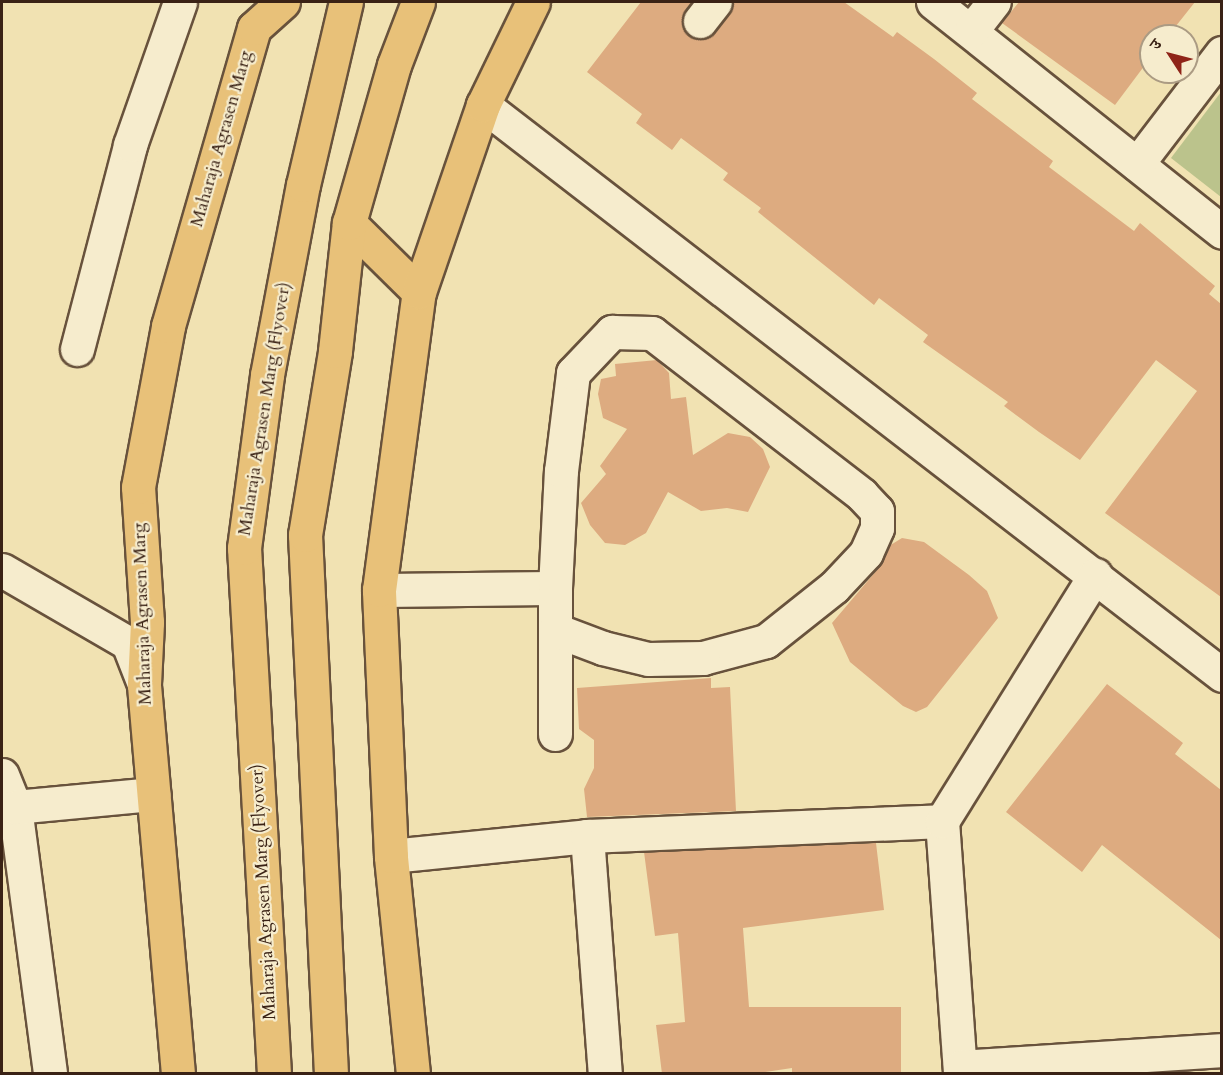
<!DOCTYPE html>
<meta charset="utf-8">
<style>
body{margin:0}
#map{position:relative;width:1223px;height:1075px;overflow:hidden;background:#f1e2b2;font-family:Cardo,"Noto Serif Devanagari",serif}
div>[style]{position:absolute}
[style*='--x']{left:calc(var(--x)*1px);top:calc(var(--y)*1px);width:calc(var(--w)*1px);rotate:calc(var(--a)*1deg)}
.green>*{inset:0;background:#bbc38c}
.building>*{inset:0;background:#ddab80}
.roads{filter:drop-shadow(2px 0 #68523c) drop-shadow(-2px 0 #68523c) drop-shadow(0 2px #68523c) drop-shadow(0 -2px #68523c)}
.minor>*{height:33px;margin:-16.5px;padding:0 16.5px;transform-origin:16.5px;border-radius:16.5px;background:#f6eccd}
.major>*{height:33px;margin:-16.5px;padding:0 16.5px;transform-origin:16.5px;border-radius:16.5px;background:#e8c179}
span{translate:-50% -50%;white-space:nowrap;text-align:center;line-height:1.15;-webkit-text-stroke:4.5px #f6eccd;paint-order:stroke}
.street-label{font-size:18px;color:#3a2215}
.frame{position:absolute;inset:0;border:3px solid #3a2215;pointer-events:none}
.north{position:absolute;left:1139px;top:24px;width:60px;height:60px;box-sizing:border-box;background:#f6eccd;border:2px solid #ab9b83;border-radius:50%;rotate:306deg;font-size:16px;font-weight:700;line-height:24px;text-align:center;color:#3a2215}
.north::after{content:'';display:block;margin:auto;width:21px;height:27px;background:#8f2418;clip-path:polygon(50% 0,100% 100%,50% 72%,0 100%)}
</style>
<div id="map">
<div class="green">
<i style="clip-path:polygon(1221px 92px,1221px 197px,1171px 158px)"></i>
</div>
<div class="building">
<i style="clip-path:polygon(641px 2px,692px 2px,682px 18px,682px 27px,698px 40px,715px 33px,730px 14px,733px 2px,844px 2px,893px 37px,897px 32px,934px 59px,977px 93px,972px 99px,1053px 161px,1049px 167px,1134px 231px,1140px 223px,1215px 286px,1209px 294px,1221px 304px,1221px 597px,1105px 513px,1197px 391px,1156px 360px,1080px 460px,1039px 432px,1004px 406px,1008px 402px,923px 342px,928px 335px,879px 298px,874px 305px,758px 212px,761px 208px,723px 180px,728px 173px,681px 138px,672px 150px,636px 123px,642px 114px,587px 72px)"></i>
<i style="clip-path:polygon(1019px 2px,1195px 2px,1168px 36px,1151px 36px,1151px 57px,1115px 105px,1002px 23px)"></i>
<i style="clip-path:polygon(657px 360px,669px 373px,671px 399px,686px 397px,693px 455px,728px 433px,750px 437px,763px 449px,770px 467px,748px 512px,727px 508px,701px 511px,668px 492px,646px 533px,625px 545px,605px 543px,590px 525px,581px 503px,606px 474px,600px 466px,627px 429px,603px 418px,598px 394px,601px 379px,616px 376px,615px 364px)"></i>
<i style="clip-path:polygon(902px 538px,924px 542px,969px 575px,987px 591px,998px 618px,927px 707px,916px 712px,903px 706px,850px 662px,832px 623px,877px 570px,889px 546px)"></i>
<i style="clip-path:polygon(711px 678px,711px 688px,730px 687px,736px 811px,587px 817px,584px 789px,594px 768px,594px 740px,579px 729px,577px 688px)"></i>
<i style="clip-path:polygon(1107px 684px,1183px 743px,1175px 754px,1221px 790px,1221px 940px,1102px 845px,1082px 872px,1006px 812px)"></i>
<i style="clip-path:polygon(876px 843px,884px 910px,743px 928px,749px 1007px,901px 1007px,901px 1074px,792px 1074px,792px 1068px,752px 1074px,662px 1074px,656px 1025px,685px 1022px,678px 933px,655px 936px,644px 852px)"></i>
</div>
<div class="roads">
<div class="minor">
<i style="--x:933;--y:2;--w:369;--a:38.5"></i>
<i style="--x:700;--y:21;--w:24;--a:-52"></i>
<i style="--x:971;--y:31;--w:37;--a:-52"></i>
<i style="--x:483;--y:105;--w:933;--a:37.64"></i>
<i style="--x:1137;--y:164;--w:140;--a:-52.6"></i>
<i style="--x:77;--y:349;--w:211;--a:-75.4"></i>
<i style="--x:130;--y:145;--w:151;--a:-70.7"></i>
<i style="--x:2;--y:570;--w:146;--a:30.1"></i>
<i style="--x:128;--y:643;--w:44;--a:68.7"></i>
<i style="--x:379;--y:590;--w:176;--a:-0.7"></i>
<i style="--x:555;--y:734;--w:146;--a:-90"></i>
<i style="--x:555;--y:588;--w:117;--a:-87.1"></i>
<i style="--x:561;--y:471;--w:99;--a:-83"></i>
<i style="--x:573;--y:373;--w:57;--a:-46.4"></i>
<i style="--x:612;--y:332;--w:40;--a:1.4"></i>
<i style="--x:652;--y:333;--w:265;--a:37.6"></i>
<i style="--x:862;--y:495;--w:22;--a:47"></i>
<i style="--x:877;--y:511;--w:17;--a:90"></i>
<i style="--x:877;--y:528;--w:27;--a:114"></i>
<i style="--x:866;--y:553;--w:47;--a:133.3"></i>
<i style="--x:834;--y:587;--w:87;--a:141.5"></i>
<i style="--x:766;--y:641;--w:65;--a:164.9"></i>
<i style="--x:703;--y:658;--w:55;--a:179"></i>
<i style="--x:648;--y:659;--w:46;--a:-166.3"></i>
<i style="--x:603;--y:648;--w:51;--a:-159.4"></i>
<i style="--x:2;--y:775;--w:35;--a:68"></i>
<i style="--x:15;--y:807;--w:269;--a:82.5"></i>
<i style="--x:15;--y:807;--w:139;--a:-5.4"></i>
<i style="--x:942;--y:821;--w:254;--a:85.9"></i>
<i style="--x:587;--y:836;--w:239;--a:85.7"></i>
<i style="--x:391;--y:856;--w:197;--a:-5.8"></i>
<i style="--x:587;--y:836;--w:355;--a:-2.4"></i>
<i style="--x:942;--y:821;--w:290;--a:-58.1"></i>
<i style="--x:960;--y:1067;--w:263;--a:-3.7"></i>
</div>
<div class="major">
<i style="--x:349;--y:223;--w:98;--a:44.6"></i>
<i style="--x:178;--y:1074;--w:391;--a:-95"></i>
<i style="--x:144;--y:684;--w:62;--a:-87.2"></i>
<i style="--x:147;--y:622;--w:135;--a:-93.8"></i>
<i style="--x:138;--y:487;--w:164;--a:-79.4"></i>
<i style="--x:168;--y:326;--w:310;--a:-73.9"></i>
<i style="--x:254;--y:28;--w:39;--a:-42"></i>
<i style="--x:274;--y:1074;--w:527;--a:-93.26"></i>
<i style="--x:244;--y:548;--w:175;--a:-82.4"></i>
<i style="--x:267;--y:375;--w:193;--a:-79.3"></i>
<i style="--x:303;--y:185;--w:188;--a:-76.8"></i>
<i style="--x:331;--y:1074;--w:540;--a:-92.76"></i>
<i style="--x:305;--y:535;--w:186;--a:-80.7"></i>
<i style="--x:335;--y:351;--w:129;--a:-83.8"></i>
<i style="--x:349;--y:223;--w:164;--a:-74.1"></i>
<i style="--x:394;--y:65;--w:67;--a:-69.1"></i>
<i style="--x:413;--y:1074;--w:219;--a:-95.8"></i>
<i style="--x:391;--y:856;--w:266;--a:-92.6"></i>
<i style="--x:379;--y:590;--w:301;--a:-82.4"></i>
<i style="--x:419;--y:292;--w:198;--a:-71.1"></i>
<i style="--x:483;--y:105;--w:114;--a:-64.1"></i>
</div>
</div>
<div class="street-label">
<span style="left:222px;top:139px;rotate:-74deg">Maharaja Agrasen Marg</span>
<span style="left:265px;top:409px;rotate:-81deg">Maharaja Agrasen Marg (Flyover)</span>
<span style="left:143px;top:614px;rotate:-92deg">Maharaja Agrasen Marg</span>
<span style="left:264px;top:892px;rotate:-93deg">Maharaja Agrasen Marg (Flyover)</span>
</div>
<div class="frame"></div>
<div class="north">उ</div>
</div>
